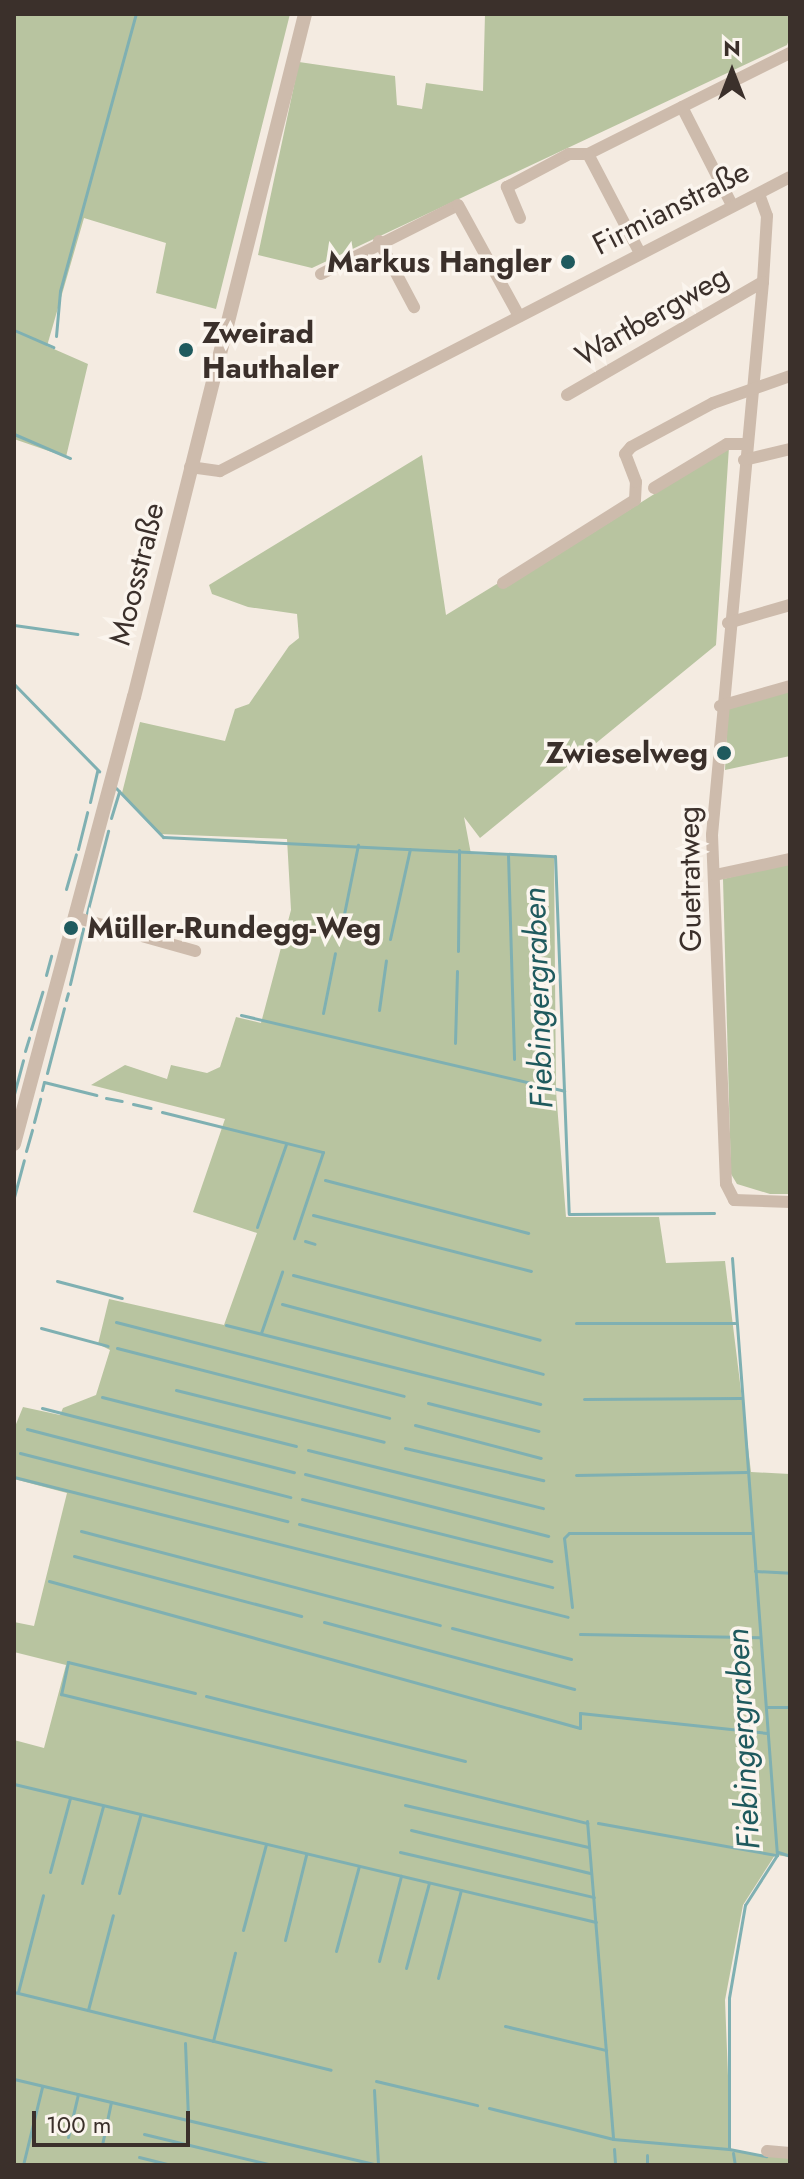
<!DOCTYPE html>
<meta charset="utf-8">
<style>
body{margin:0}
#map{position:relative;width:804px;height:2179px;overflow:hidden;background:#f4ebe1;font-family:Jost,sans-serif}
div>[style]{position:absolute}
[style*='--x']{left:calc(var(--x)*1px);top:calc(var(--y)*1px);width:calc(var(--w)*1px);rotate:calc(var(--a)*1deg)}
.green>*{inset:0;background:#b8c4a0}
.stream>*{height:3px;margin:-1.5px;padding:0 1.5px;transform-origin:1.5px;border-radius:1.5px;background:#7fb0b2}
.minor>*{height:12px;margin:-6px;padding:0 6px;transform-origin:6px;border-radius:6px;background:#cdbbac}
.tertiary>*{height:14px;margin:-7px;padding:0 7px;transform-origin:7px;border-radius:7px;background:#cdbbac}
.dots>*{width:22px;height:22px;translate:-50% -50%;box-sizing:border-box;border:4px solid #fbf5ee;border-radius:50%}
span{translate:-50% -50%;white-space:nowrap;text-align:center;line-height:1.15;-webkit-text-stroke:7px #fbf5ee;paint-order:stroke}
.street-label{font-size:30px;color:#3b302b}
.poi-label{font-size:30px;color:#3b302b;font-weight:700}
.right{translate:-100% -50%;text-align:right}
.left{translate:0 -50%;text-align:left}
.water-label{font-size:32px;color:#1f5a5e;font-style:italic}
.frame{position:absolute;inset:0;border:16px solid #3b302b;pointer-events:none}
.north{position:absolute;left:692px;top:32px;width:80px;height:80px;-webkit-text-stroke:6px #fbf5ee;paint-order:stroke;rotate:0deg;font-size:22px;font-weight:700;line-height:32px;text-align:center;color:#3b302b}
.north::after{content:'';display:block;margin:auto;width:28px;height:36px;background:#3b302b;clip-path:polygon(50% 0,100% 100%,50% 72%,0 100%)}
.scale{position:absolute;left:32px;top:2111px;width:158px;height:36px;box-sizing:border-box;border:4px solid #3b302b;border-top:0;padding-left:10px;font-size:24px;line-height:28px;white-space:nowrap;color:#3b302b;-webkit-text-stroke:6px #fbf5ee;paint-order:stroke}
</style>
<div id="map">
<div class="green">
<i style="clip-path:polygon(14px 14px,290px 14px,216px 309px,156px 293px,166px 243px,84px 218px,47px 346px,88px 364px,66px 457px,14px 439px)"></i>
<i style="clip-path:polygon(485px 14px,790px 14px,790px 37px,787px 45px,312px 268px,258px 255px,299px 62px,395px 76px,397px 105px,422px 109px,426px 83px,483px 91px)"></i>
<i style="clip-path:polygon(729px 447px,716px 645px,480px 838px,464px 817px,471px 854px,554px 857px,556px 1091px,566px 1217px,659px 1217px,666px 1263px,725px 1261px,751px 1472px,790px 1474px,790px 1857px,775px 1855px,743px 1905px,725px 2000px,731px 2151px,790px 2158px,790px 2165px,14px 2165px,14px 1740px,44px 1748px,66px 1665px,14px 1652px,14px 1622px,34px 1626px,67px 1493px,14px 1479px,14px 1429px,23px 1407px,60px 1415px,63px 1408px,96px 1395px,110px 1350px,98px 1344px,109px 1299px,224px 1325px,257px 1233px,193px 1212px,225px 1119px,91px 1085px,125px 1065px,167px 1079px,171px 1065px,207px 1073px,220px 1067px,236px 1017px,261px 1023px,291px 910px,287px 839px,159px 834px,122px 793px,140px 722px,225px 741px,235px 709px,249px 704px,289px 646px,299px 638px,297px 614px,248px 607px,212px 594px,209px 585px,422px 455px,446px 615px,500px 582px,505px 588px)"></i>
<i style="clip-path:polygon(790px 690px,790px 756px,725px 770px,728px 708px)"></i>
<i style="clip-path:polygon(790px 863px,790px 1194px,770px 1194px,737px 1184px,731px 1174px,723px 879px)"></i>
</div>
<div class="stream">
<i style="--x:789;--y:41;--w:13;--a:-86"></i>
<i style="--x:14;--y:330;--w:43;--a:23.6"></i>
<i style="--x:56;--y:336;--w:45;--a:-84.9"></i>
<i style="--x:60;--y:291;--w:287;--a:-74.7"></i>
<i style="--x:14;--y:434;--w:61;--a:23.2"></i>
<i style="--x:14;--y:625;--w:64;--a:8.1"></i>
<i style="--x:14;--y:684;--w:122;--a:45.7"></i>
<i style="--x:116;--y:788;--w:68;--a:46.2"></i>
<i style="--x:163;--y:837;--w:392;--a:2.8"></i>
<i style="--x:555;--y:856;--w:358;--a:87.8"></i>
<i style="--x:569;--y:1214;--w:145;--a:-0.4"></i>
<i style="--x:90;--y:802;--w:32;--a:-77"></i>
<i style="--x:111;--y:818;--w:28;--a:-73"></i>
<i style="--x:78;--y:849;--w:38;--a:-76"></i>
<i style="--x:508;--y:855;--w:204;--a:88.3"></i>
<i style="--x:66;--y:889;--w:36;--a:-74"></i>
<i style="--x:87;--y:913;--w:85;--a:-75.6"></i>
<i style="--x:340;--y:934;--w:91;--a:-78.6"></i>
<i style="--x:390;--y:939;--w:92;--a:-77.5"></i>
<i style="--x:458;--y:951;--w:101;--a:-89.4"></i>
<i style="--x:46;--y:975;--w:20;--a:-75"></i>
<i style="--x:70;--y:984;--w:57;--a:-76.7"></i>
<i style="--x:66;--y:1000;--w:7;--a:-74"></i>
<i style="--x:379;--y:1010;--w:50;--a:-82"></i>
<i style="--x:323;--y:1013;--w:61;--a:-78.7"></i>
<i style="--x:241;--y:1015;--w:332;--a:13.2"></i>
<i style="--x:31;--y:1029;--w:39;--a:-73"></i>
<i style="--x:455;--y:1043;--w:72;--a:-88.4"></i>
<i style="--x:25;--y:1051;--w:14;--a:-73"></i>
<i style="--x:47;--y:1073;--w:67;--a:-75.3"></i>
<i style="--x:42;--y:1090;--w:8;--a:-76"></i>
<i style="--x:44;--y:1082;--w:54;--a:14"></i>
<i style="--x:14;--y:1094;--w:35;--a:-75"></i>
<i style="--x:106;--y:1098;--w:16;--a:11"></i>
<i style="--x:133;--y:1104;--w:18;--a:13"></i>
<i style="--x:162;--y:1112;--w:166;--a:14"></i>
<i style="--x:323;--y:1152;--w:91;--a:108.6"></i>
<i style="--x:34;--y:1122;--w:24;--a:-75"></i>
<i style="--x:26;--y:1151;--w:22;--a:-74"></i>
<i style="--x:325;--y:1180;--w:210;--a:14.6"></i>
<i style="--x:14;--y:1197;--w:38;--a:-75"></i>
<i style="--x:313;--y:1215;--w:225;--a:14.4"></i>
<i style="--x:257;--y:1227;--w:88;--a:-70.7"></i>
<i style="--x:305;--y:1241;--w:10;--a:17"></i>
<i style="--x:732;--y:1258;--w:599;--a:85.69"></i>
<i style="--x:777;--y:1855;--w:59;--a:122.6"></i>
<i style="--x:745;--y:1905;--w:94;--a:99.8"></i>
<i style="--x:729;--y:1998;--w:151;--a:90"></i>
<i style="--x:729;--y:2149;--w:38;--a:11"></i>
<i style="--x:293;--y:1275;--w:255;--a:14.7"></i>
<i style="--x:57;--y:1281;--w:67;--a:14.7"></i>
<i style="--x:282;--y:1304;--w:270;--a:15"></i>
<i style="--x:116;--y:1322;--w:297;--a:14.4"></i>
<i style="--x:576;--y:1323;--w:159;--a:0"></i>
<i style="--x:226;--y:1325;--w:324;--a:14.1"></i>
<i style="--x:41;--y:1328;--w:69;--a:15"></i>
<i style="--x:261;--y:1333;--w:65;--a:-71"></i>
<i style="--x:117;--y:1348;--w:281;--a:14.4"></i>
<i style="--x:176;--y:1390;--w:214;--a:14"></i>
<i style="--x:102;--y:1397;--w:200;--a:14.2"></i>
<i style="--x:584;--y:1399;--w:157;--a:-0.4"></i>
<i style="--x:428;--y:1403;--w:114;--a:14.2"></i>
<i style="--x:42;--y:1408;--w:260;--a:14.3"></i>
<i style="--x:415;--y:1425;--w:130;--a:14.7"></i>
<i style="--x:27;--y:1429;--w:272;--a:14.5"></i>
<i style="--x:405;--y:1448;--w:142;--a:13.1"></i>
<i style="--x:308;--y:1450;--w:242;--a:13.9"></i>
<i style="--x:20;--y:1453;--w:276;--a:14.3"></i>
<i style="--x:305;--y:1474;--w:251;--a:14.3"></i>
<i style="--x:576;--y:1475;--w:171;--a:-1"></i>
<i style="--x:14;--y:1477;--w:571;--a:14.18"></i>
<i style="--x:302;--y:1499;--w:257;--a:14"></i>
<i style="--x:299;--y:1524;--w:261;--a:14"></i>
<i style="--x:81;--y:1531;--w:371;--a:14.7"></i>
<i style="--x:74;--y:1556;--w:235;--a:14.8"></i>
<i style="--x:755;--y:1571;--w:35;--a:3"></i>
<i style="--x:49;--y:1581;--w:551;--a:15.47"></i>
<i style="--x:580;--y:1728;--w:15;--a:-90"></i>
<i style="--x:580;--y:1713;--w:188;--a:6.1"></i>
<i style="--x:572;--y:1607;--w:69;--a:-96.6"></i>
<i style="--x:564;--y:1538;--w:7;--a:-45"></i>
<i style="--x:569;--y:1533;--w:183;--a:0"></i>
<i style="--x:324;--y:1622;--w:259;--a:15"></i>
<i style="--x:452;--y:1628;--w:123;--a:14.6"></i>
<i style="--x:580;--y:1634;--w:180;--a:1"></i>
<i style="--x:195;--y:1693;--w:131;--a:-166.3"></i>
<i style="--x:68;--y:1662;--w:33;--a:102"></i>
<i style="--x:61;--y:1694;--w:542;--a:13.78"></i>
<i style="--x:206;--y:1696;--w:267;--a:14.1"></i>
<i style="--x:766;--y:1707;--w:24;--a:0"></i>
<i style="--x:14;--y:1784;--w:598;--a:13.34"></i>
<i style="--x:405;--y:1805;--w:188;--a:12.9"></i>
<i style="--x:587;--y:1821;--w:319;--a:85.3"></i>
<i style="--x:598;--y:1823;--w:180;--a:10.2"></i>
<i style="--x:411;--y:1830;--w:184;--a:13.5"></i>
<i style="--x:400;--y:1852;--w:199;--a:13.1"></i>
<i style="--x:778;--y:1852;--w:13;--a:18"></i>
<i style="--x:50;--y:1872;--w:77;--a:-74.9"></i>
<i style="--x:82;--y:1883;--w:80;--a:-74.7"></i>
<i style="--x:119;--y:1893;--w:80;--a:-74.7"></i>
<i style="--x:243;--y:1930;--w:89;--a:-75"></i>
<i style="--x:285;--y:1940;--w:88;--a:-76.1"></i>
<i style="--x:336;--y:1951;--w:88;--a:-74.9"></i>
<i style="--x:379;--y:1961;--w:88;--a:-75.5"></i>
<i style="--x:406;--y:1968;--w:88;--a:-74.9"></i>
<i style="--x:438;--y:1978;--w:91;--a:-75.4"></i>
<i style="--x:14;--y:1992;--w:326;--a:13.8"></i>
<i style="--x:18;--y:1992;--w:100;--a:-75.5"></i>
<i style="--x:88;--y:2010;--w:98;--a:-75.3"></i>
<i style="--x:505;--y:2026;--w:104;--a:13.4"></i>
<i style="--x:213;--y:2041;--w:91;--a:-76"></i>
<i style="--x:185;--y:2043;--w:75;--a:87.7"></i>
<i style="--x:14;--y:2079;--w:374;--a:13.3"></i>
<i style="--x:376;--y:2081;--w:104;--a:13.4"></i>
<i style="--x:374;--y:2090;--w:75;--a:86.9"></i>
<i style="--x:489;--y:2108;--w:128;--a:14"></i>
<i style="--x:613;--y:2139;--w:116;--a:4.9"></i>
<i style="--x:144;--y:2134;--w:132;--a:13.6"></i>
<i style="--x:68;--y:2137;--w:44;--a:-76.9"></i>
<i style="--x:102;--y:2145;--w:44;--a:-78.2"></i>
<i style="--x:614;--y:2149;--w:16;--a:86"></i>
<i style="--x:733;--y:2153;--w:12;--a:81"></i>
<i style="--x:647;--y:2155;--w:10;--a:90"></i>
<i style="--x:139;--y:2157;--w:34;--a:14"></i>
<i style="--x:23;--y:2165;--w:80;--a:-76.3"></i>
</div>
<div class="minor">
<i style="--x:682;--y:107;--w:110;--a:63"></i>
<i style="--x:588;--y:154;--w:226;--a:-26.6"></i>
<i style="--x:759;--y:194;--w:23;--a:70"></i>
<i style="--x:767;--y:216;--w:66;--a:93.5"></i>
<i style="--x:763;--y:282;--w:555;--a:95.27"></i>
<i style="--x:712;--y:835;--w:349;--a:87.7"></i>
<i style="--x:726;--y:1184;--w:18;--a:63"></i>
<i style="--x:734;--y:1200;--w:56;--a:2"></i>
<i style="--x:520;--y:218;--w:34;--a:-113"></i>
<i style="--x:507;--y:187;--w:70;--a:-28"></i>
<i style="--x:569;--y:154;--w:19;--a:0"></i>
<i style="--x:588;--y:154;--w:112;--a:62.3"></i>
<i style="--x:379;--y:241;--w:75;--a:62.1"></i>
<i style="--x:321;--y:274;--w:153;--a:-26.7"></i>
<i style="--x:458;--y:205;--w:127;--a:61.2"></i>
<i style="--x:567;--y:395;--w:226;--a:-30"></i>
<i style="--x:744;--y:460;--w:47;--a:-13.4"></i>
<i style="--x:190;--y:467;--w:30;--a:8"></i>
<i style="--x:220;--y:471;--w:641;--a:-27.28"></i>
<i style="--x:654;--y:488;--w:85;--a:-31.1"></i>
<i style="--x:727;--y:444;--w:19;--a:0"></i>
<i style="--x:503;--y:583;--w:156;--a:-32.2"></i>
<i style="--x:635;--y:500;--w:18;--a:-87"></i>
<i style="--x:636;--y:482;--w:30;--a:-111"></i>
<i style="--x:625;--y:454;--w:9;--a:-49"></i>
<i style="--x:631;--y:447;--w:93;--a:-28.2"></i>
<i style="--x:713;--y:403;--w:82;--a:-19.3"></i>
<i style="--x:728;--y:623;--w:65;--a:-16.2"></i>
<i style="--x:720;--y:706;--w:73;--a:-15.9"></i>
<i style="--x:715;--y:875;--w:77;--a:-12"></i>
<i style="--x:74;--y:917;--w:126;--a:15.7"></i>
<i style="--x:767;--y:2151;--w:23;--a:5"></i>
</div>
<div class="tertiary">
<i style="--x:14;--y:1144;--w:463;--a:-75"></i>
<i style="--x:134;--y:697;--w:704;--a:-75.94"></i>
</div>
<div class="dots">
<i style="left:568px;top:262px;background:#1f5a5e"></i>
<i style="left:186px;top:350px;background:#1f5a5e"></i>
<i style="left:724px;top:753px;background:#1f5a5e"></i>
<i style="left:71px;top:928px;background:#1f5a5e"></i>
</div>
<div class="street-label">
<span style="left:671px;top:208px;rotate:-27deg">Firmianstraße</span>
<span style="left:652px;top:316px;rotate:-30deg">Wartbergweg</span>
<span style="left:137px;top:574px;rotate:-76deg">Moosstraße</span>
<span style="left:690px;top:879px;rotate:-91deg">Guetratweg</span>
</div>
<div class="poi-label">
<span class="right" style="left:552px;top:262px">Markus Hangler</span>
<span class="left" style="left:202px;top:350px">Zweirad<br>Hauthaler</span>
<span class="right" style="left:708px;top:753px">Zwieselweg</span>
<span class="left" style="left:87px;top:928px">Müller-Rundegg-Weg</span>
</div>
<div class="water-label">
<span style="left:538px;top:998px;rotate:-92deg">Fiebingergraben</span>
<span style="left:743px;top:1739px;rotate:-93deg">Fiebingergraben</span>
</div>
<div class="frame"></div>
<div class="north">N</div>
<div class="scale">100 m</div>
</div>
